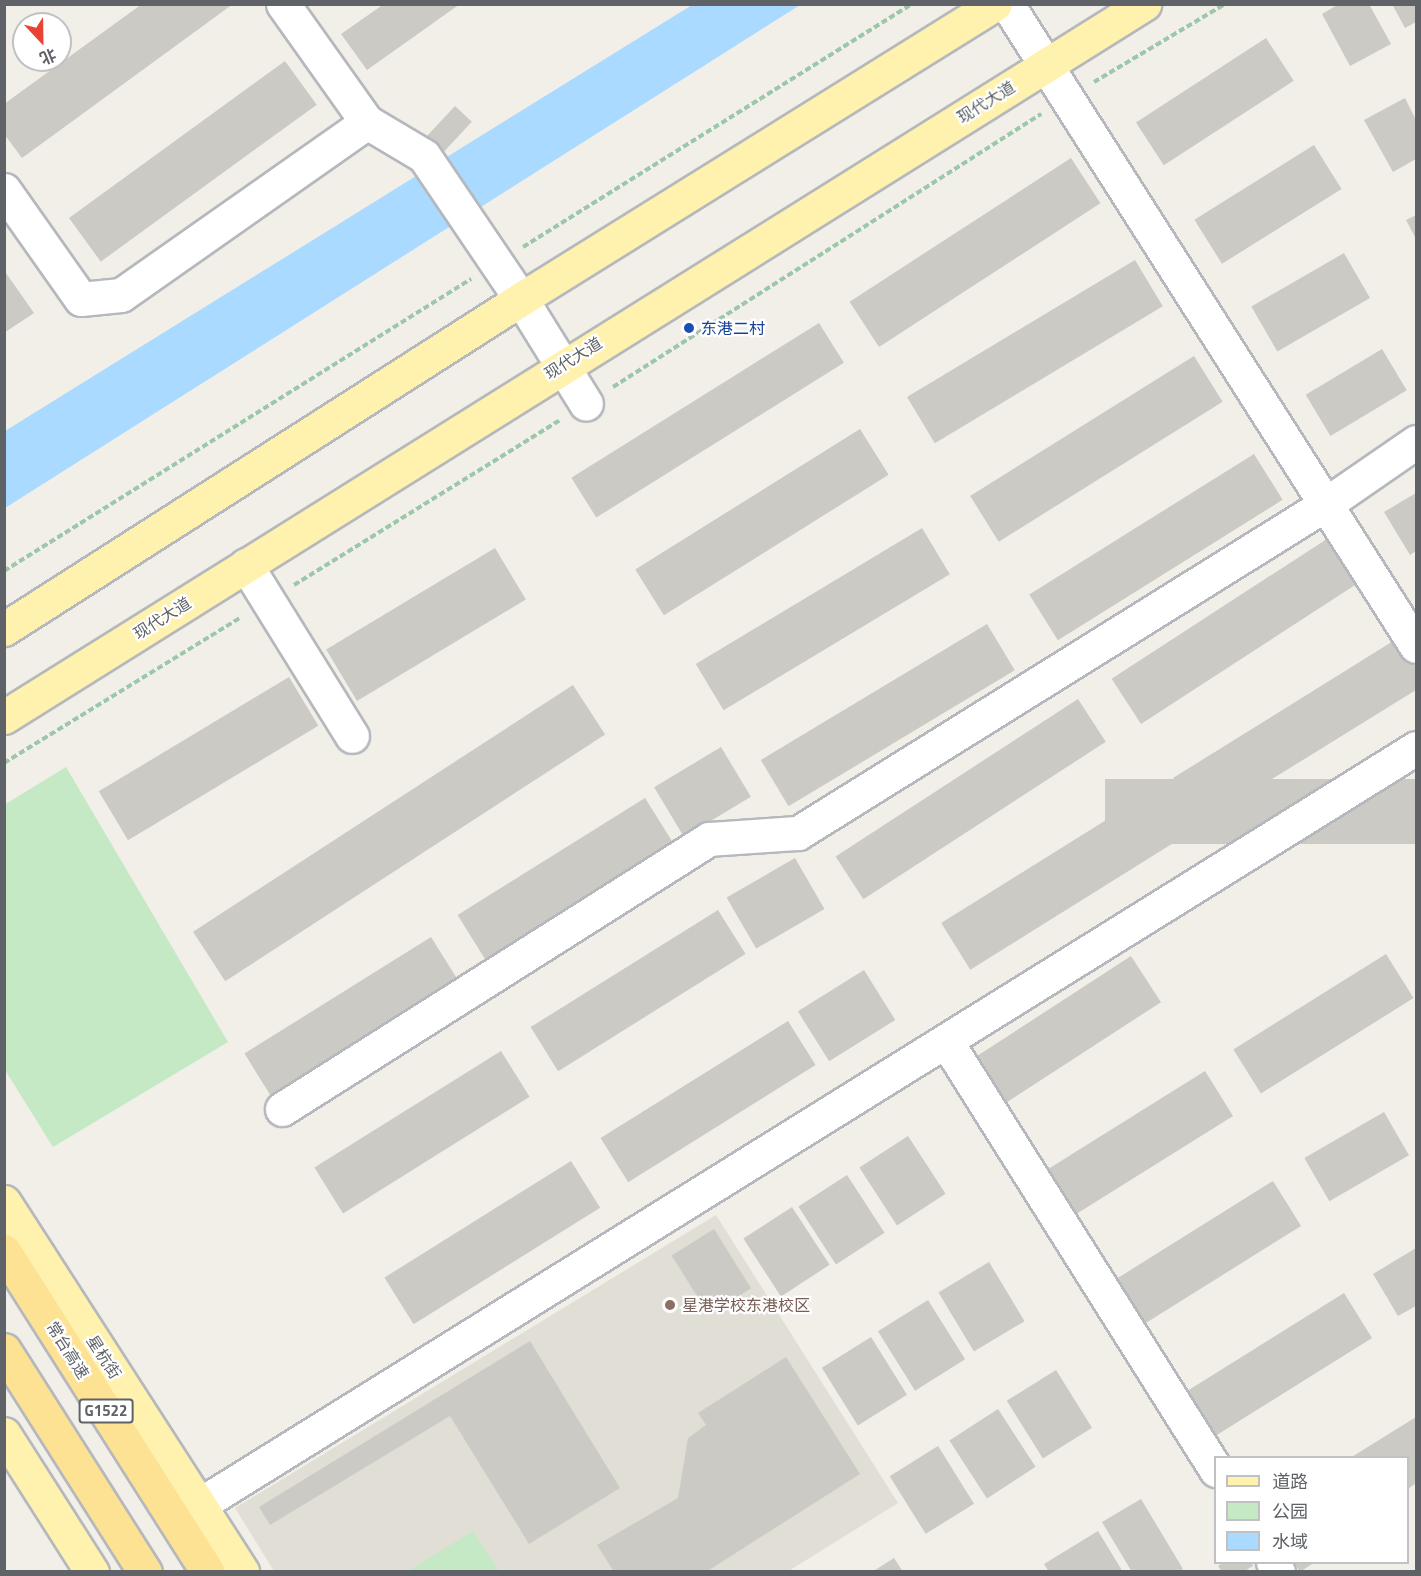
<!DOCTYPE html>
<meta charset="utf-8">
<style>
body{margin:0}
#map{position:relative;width:1421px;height:1576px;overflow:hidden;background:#f1efe8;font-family:"Titillium Web","Noto Sans SC",sans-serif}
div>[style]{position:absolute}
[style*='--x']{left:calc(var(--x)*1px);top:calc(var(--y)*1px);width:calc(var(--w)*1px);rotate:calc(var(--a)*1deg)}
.education>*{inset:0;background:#e1ded6}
.green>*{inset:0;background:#c5e8c5}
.water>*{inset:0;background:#aadaff}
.building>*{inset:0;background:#cccac5;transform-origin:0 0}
.path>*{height:4px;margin-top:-2px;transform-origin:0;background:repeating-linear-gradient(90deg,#9cc7a9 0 6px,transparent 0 9px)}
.roads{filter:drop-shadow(2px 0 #b5b8bc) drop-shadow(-2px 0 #b5b8bc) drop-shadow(0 2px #b5b8bc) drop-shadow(0 -2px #b5b8bc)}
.minor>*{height:33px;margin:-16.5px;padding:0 16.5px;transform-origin:16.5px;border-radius:16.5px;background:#fff}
.major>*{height:33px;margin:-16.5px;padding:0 16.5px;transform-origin:16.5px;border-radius:16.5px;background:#fff2af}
.highway>*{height:33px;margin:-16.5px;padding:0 16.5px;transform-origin:16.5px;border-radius:16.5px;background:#fde293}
.dots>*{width:16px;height:16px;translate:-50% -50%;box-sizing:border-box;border:3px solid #fff;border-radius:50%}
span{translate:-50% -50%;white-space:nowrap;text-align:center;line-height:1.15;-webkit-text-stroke:4.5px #fff;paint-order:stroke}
.shield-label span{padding:2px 4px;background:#fff;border:2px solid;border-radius:4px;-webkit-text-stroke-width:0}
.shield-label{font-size:15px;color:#5f6368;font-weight:700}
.street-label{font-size:16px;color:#5f6368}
.transit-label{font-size:16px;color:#164399}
.left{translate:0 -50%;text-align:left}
.education-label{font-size:16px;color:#785e54}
.frame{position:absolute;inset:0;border:6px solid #5f6368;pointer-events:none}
.legend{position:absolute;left:1214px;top:1456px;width:195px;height:108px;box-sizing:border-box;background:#fff;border:2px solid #bfc1c3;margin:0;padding:8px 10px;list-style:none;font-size:18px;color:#5f6368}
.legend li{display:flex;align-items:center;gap:12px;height:30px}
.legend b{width:30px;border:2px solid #bfc1c3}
.north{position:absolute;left:12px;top:12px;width:60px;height:60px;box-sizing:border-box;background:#fff;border:2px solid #bfc1c3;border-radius:50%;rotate:158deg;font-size:16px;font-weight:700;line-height:24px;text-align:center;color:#5f6368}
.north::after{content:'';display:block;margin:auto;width:21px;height:27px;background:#ea4335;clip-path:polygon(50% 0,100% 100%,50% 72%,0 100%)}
</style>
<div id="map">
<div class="education">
<i style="clip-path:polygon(716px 1215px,898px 1503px,787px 1572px,274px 1571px,235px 1508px)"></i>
</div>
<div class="green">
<i style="clip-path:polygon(66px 767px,228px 1042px,53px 1147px,5px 1070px,4px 805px)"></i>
<i style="clip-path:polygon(473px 1531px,499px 1571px,408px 1571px)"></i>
</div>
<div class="water">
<i style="clip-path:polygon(692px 5px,800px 5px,5px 508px,5px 431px)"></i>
</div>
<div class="building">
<i style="clip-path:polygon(142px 4px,233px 4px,22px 158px,4px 134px,4px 104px)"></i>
<i style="clip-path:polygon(384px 4px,460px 4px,367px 70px,341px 34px)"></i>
<i style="clip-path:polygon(1339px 4px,1369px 4px,1391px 44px,1350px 66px,1322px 14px)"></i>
<i style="clip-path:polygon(1392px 4px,1416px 4px,1416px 22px,1405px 28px)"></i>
<i style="left:1266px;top:38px;width:51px;height:155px;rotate:57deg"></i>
<i style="left:285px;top:61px;width:54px;height:267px;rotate:54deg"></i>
<i style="clip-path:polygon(1405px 98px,1416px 120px,1416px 159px,1393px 172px,1364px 120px)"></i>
<i style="left:455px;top:106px;width:23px;height:41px;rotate:43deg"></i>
<i style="left:1314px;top:145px;width:52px;height:141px;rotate:58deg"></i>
<i style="left:1071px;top:158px;width:54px;height:264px;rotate:57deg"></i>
<i style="clip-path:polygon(1416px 215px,1416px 239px,1406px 220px)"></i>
<i style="left:1344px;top:253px;width:52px;height:107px;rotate:60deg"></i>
<i style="left:1135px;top:260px;width:54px;height:266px;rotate:59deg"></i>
<i style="clip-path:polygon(6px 273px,34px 313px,4px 333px,4px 274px)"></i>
<i style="left:819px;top:323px;width:47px;height:292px;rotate:58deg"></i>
<i style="left:1382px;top:349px;width:48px;height:89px;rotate:59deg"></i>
<i style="left:1194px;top:356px;width:54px;height:264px;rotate:58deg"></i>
<i style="left:860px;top:429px;width:54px;height:265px;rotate:58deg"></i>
<i style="left:1254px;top:454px;width:54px;height:265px;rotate:58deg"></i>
<i style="clip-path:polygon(1416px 493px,1416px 551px,1410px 555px,1384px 512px)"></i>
<i style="left:922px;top:528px;width:54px;height:264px;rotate:59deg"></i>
<i style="left:1333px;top:535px;width:54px;height:264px;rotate:57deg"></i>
<i style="left:495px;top:548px;width:60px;height:197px;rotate:59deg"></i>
<i style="left:987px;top:624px;width:54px;height:264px;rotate:59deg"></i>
<i style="clip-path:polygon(1398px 638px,1416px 668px,1416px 690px,1201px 823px,1173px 778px)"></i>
<i style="left:289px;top:677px;width:57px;height:222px;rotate:59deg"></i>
<i style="left:573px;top:685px;width:59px;height:453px;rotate:57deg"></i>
<i style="left:1078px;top:699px;width:51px;height:289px;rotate:57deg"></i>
<i style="left:721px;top:747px;width:58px;height:78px;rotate:59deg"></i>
<i style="left:1416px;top:779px;width:65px;height:311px;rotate:90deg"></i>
<i style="left:1143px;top:797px;width:55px;height:238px;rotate:58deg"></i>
<i style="left:645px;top:798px;width:52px;height:221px;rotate:58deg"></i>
<i style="left:795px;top:858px;width:59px;height:79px;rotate:60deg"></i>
<i style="left:718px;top:910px;width:52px;height:221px;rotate:58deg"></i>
<i style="left:431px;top:937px;width:54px;height:220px;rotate:58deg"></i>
<i style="left:1386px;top:954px;width:52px;height:180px;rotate:58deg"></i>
<i style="left:1131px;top:956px;width:55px;height:192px;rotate:57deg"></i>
<i style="left:864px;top:970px;width:59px;height:78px;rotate:58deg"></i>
<i style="left:788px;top:1021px;width:52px;height:221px;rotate:58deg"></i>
<i style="left:501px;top:1051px;width:54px;height:220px;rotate:58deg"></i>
<i style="left:1205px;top:1071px;width:53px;height:192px;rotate:58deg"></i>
<i style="left:1384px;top:1112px;width:50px;height:92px;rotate:60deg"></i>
<i style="left:908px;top:1136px;width:69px;height:58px;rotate:57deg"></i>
<i style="left:571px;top:1161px;width:55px;height:220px;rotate:58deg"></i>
<i style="left:847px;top:1175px;width:69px;height:58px;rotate:57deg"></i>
<i style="left:1273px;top:1181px;width:53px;height:193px;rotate:58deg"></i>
<i style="left:792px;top:1207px;width:69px;height:58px;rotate:57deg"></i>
<i style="left:714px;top:1229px;width:70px;height:50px;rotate:58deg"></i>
<i style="clip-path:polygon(1416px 1248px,1416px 1306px,1398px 1316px,1373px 1274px)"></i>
<i style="left:989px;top:1262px;width:69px;height:59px;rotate:59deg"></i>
<i style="left:1344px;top:1293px;width:53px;height:192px;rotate:58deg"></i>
<i style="left:928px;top:1300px;width:70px;height:59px;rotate:58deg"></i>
<i style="left:871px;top:1337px;width:68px;height:58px;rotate:58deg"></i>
<i style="clip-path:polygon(530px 1341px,620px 1488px,529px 1544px,450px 1416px,270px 1525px,259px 1507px)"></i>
<i style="clip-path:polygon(786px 1357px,860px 1474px,706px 1572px,614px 1572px,597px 1545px,678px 1498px,688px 1438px,706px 1425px,698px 1413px)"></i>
<i style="left:1056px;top:1370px;width:68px;height:58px;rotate:58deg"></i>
<i style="left:998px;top:1409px;width:69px;height:58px;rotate:57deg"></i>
<i style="clip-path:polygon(1416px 1417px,1416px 1483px,1408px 1489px,1408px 1458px,1350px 1458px)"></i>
<i style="left:938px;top:1446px;width:68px;height:57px;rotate:58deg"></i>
<i style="clip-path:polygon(1141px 1499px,1183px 1569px,1178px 1572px,1132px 1572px,1102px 1522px)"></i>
<i style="clip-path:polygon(1098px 1531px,1123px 1572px,1049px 1572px,1044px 1564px)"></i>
<i style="clip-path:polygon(894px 1558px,903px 1572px,872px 1572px)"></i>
<i style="clip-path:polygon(1224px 1562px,1251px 1562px,1253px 1566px,1243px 1572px,1222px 1572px,1218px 1566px)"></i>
<i style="clip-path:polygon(1294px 1562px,1315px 1562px,1300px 1572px)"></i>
</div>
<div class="path">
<i style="--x:1094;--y:82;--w:152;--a:-30.8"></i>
<i style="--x:523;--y:247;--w:459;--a:-32"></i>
<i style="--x:613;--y:387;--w:508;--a:-32.53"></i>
<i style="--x:4;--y:571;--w:551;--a:-32.02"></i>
<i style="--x:294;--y:585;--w:313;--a:-31.8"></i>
<i style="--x:4;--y:763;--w:278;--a:-31.6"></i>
</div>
<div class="roads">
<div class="minor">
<i style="--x:283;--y:4;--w:145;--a:54.6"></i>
<i style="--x:367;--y:122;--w:66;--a:30.8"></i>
<i style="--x:424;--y:156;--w:173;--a:55.9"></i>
<i style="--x:521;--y:299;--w:123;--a:58.2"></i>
<i style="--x:1007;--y:4;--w:761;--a:57.5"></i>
<i style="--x:4;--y:190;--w:133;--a:54.8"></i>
<i style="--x:81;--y:299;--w:40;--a:-5.7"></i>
<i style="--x:121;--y:295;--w:301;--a:-35.1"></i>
<i style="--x:246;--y:565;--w:201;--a:58.2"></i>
<i style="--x:946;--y:1041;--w:507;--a:57.81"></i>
<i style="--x:282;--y:1109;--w:505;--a:-32.31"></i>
<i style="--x:709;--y:839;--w:89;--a:-3.9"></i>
<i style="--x:798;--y:833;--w:622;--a:-31.93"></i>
<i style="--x:1326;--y:504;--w:109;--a:-34.6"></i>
<i style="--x:199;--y:1505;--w:1433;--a:-31.88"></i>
<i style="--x:1273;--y:1562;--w:11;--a:63"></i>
</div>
<div class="major">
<i style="--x:4;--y:629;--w:613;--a:-32.55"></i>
<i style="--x:521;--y:299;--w:558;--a:-31.9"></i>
<i style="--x:4;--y:717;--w:1345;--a:-32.02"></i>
<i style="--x:4;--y:1202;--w:440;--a:57.2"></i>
<i style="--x:4;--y:1434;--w:164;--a:57.5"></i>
</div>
<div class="highway">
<i style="--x:4;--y:1251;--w:380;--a:57.6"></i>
<i style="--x:4;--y:1350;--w:263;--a:57.6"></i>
</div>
</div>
<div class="dots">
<i style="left:689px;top:328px;background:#1a4fb4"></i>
<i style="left:670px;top:1305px;background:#8d6e63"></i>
</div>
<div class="shield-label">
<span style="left:106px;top:1411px">G1522</span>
</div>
<div class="street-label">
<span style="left:986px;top:102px;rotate:-32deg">现代大道</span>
<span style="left:573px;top:358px;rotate:-32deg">现代大道</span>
<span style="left:162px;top:618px;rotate:-32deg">现代大道</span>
<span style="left:68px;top:1350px;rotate:58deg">常台高速</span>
<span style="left:104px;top:1357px;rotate:57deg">星杭街</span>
</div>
<div class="transit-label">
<span class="left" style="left:701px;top:328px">东港二村</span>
</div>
<div class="education-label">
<span class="left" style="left:682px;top:1305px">星港学校东港校区</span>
</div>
<div class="frame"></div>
<ul class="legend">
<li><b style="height:8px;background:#fff2af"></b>道路</li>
<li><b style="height:16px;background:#c5e8c5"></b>公园</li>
<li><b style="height:16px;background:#aadaff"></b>水域</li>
</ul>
<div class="north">北</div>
</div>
